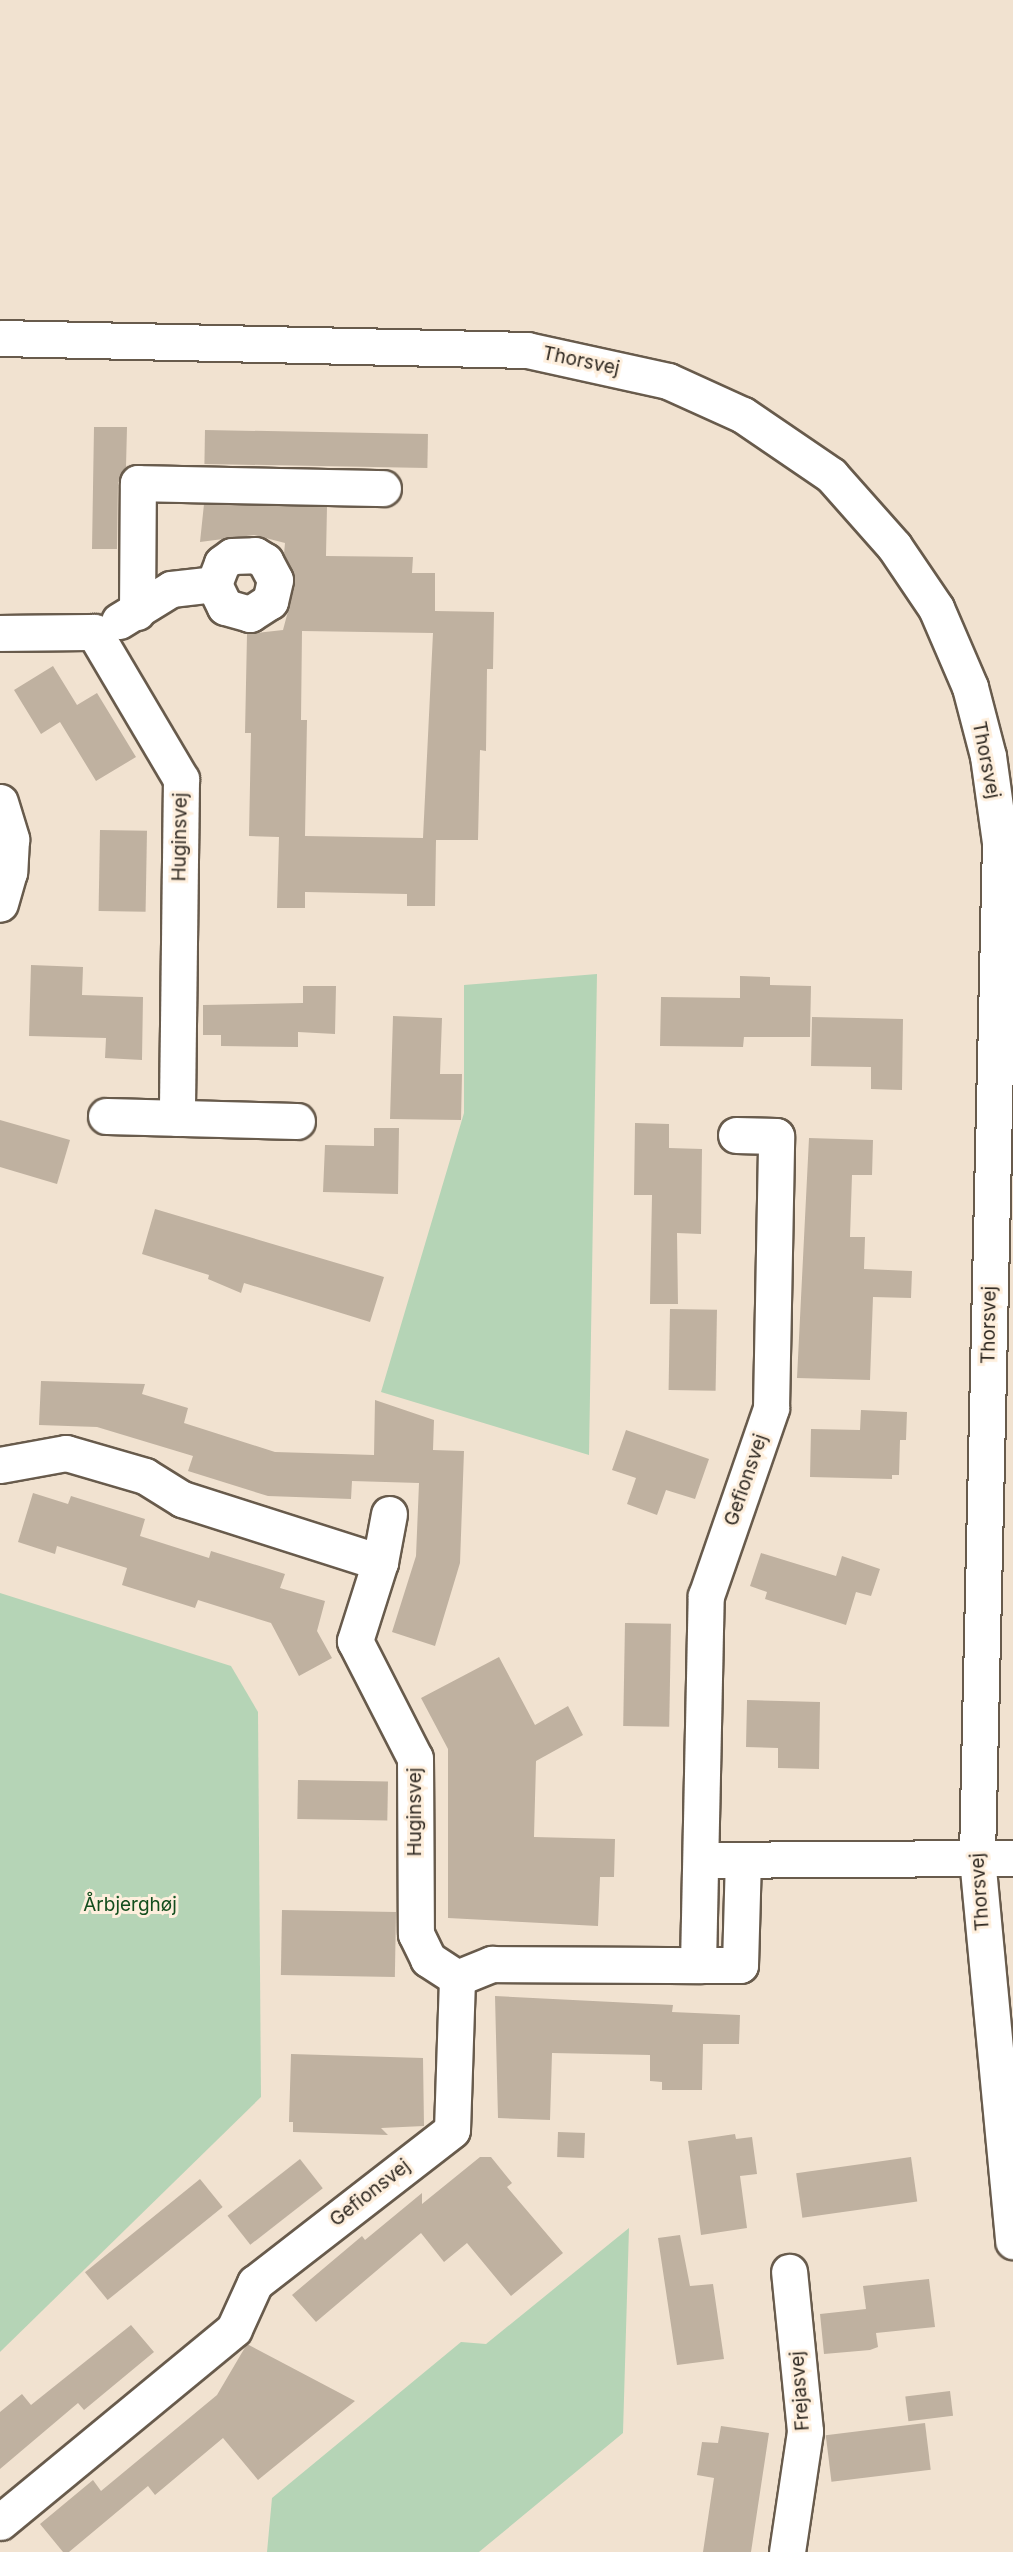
<!DOCTYPE html>
<meta charset="utf-8">
<style>
body{margin:0}
#map{position:relative;width:1013px;height:2552px;overflow:hidden;background:#f1e2d0;font-family:Inter,sans-serif}
div>[style]{position:absolute}
[style*='--x']{left:calc(var(--x)*1px);top:calc(var(--y)*1px);width:calc(var(--w)*1px);rotate:calc(var(--a)*1deg)}
.green>*{inset:0;background:#b5d4b6}
.building>*{inset:0;background:#bfb1a0;transform-origin:0 0}
.roads{filter:drop-shadow(2px 0 #685b4c) drop-shadow(-2px 0 #685b4c) drop-shadow(0 2px #685b4c) drop-shadow(0 -2px #685b4c)}
.minor>*{height:35px;margin:-17.5px;padding:0 17.5px;transform-origin:17.5px;border-radius:17.5px;background:#fff}
span{translate:-50% -50%;white-space:nowrap;text-align:center;line-height:1.15;-webkit-text-stroke:6px #feefdd;paint-order:stroke}
.street-label{font-size:19px;color:#2e2821}
.park-label{font-size:19px;color:#134e1e}
</style>
<div id="map">
<div class="green">
<i style="clip-path:polygon(597px 974px,589px 1455px,381px 1392px,464px 1113px,464px 985px)"></i>
<i style="clip-path:polygon(0 1593px,231px 1666px,258px 1712px,261px 2097px,0 2352px)"></i>
<i style="clip-path:polygon(629px 2228px,623px 2433px,479px 2552px,267px 2552px,272px 2498px,461px 2342px,486px 2344px)"></i>
</div>
<div class="building">
<i style="clip-path:polygon(94px 427px,127px 427px,126px 467px,118px 483px,117px 549px,92px 549px)"></i>
<i style="left:205px;top:430px;width:223px;height:34px;rotate:1deg"></i>
<i style="clip-path:polygon(evenodd,204px 504px,327px 507px,326px 556px,413px 557px,412px 573px,435px 573px,435px 611px,494px 612px,493px 669px,487px 669px,486px 751px,480px 750px,478px 840px,436px 840px,435px 906px,407px 906px,407px 894px,305px 892px,305px 908px,277px 908px,279px 837px,249px 836px,251px 733px,245px 733px,247px 634px,283px 630px,295px 585px,293px 572px,284px 554px,285px 543px,254px 535px,200px 542px,204px 504px,302px 631px,433px 633px,423px 838px,305px 836px,307px 720px,301px 720px,302px 631px)"></i>
<i style="clip-path:polygon(53px 666px,77px 705px,97px 693px,136px 757px,96px 781px,60px 722px,41px 734px,14px 690px)"></i>
<i style="left:100px;top:830px;width:47px;height:81px;rotate:1deg"></i>
<i style="clip-path:polygon(31px 965px,83px 967px,82px 995px,143px 997px,142px 1060px,105px 1058px,106px 1038px,29px 1036px)"></i>
<i style="clip-path:polygon(740px 976px,770px 977px,770px 985px,811px 986px,810px 1037px,744px 1037px,743px 1047px,660px 1046px,661px 997px,740px 998px)"></i>
<i style="clip-path:polygon(303px 986px,336px 986px,335px 1034px,298px 1032px,298px 1047px,221px 1046px,221px 1035px,203px 1035px,203px 1005px,303px 1003px)"></i>
<i style="clip-path:polygon(393px 1016px,442px 1018px,440px 1074px,462px 1074px,461px 1120px,390px 1119px)"></i>
<i style="clip-path:polygon(812px 1017px,903px 1019px,902px 1090px,871px 1089px,871px 1067px,811px 1066px)"></i>
<i style="clip-path:polygon(0 1120px,70px 1140px,57px 1184px,0 1167px)"></i>
<i style="clip-path:polygon(635px 1123px,669px 1124px,669px 1148px,702px 1149px,701px 1234px,677px 1233px,678px 1304px,650px 1304px,652px 1195px,634px 1195px)"></i>
<i style="clip-path:polygon(374px 1128px,399px 1128px,398px 1194px,323px 1192px,325px 1145px,374px 1146px)"></i>
<i style="clip-path:polygon(809px 1138px,873px 1140px,872px 1175px,852px 1175px,850px 1237px,865px 1237px,864px 1269px,912px 1271px,911px 1298px,873px 1297px,870px 1380px,797px 1378px)"></i>
<i style="clip-path:polygon(155px 1209px,384px 1277px,370px 1322px,244px 1283px,241px 1293px,208px 1279px,209px 1275px,142px 1254px)"></i>
<i style="left:670px;top:1309px;width:47px;height:81px;rotate:1deg"></i>
<i style="clip-path:polygon(41px 1381px,145px 1384px,142px 1394px,188px 1408px,184px 1423px,275px 1452px,374px 1455px,375px 1400px,434px 1420px,433px 1450px,464px 1451px,460px 1563px,435px 1646px,392px 1632px,416px 1556px,419px 1483px,352px 1481px,351px 1499px,268px 1496px,188px 1471px,193px 1456px,97px 1427px,39px 1425px)"></i>
<i style="clip-path:polygon(861px 1410px,907px 1412px,906px 1440px,900px 1440px,899px 1475px,892px 1475px,892px 1479px,810px 1477px,811px 1429px,860px 1430px)"></i>
<i style="clip-path:polygon(626px 1430px,709px 1459px,695px 1499px,666px 1490px,657px 1515px,627px 1504px,636px 1478px,612px 1470px)"></i>
<i style="clip-path:polygon(33px 1493px,68px 1504px,71px 1496px,145px 1519px,140px 1536px,209px 1558px,211px 1551px,285px 1574px,280px 1588px,325px 1601px,317px 1631px,332px 1658px,299px 1676px,271px 1623px,198px 1600px,195px 1608px,122px 1585px,127px 1568px,57px 1546px,55px 1554px,18px 1542px)"></i>
<i style="clip-path:polygon(761px 1553px,836px 1576px,842px 1556px,880px 1569px,871px 1596px,856px 1592px,846px 1625px,765px 1599px,767px 1592px,750px 1586px)"></i>
<i style="left:625px;top:1623px;width:46px;height:103px;rotate:1deg"></i>
<i style="clip-path:polygon(499px 1657px,535px 1725px,568px 1706px,583px 1735px,536px 1761px,534px 1837px,615px 1839px,614px 1877px,600px 1877px,598px 1926px,448px 1918px,448px 1749px,421px 1698px)"></i>
<i style="clip-path:polygon(747px 1700px,820px 1702px,819px 1769px,778px 1768px,778px 1748px,746px 1747px)"></i>
<i style="left:298px;top:1780px;width:90px;height:39px;rotate:1deg"></i>
<i style="left:282px;top:1910px;width:114px;height:65px;rotate:1deg"></i>
<i style="clip-path:polygon(495px 1996px,673px 2005px,672px 2012px,740px 2015px,739px 2044px,703px 2044px,702px 2090px,662px 2090px,662px 2082px,650px 2081px,650px 2055px,552px 2053px,550px 2120px,498px 2118px)"></i>
<i style="clip-path:polygon(291px 2054px,423px 2058px,424px 2126px,381px 2128px,388px 2135px,293px 2132px,293px 2122px,289px 2122px)"></i>
<i style="left:558px;top:2132px;width:27px;height:25px;rotate:2deg"></i>
<i style="clip-path:polygon(735px 2134px,736px 2139px,752px 2137px,757px 2174px,740px 2176px,747px 2228px,701px 2235px,688px 2141px)"></i>
<i style="clip-path:polygon(480px 2157px,491px 2157px,512px 2183px,507px 2187px,563px 2253px,511px 2296px,467px 2243px,444px 2262px,421px 2233px,316px 2322px,292px 2295px,362px 2236px,365px 2240px,422px 2193px,422px 2204px)"></i>
<i style="left:911px;top:2157px;width:45px;height:116px;rotate:82deg"></i>
<i style="left:300px;top:2159px;width:37px;height:92px;rotate:52deg"></i>
<i style="left:200px;top:2179px;width:36px;height:148px;rotate:51deg"></i>
<i style="clip-path:polygon(680px 2235px,690px 2286px,713px 2284px,724px 2359px,677px 2365px,658px 2238px)"></i>
<i style="clip-path:polygon(929px 2279px,935px 2327px,876px 2333px,878px 2347px,870px 2350px,824px 2354px,820px 2314px,866px 2309px,863px 2286px)"></i>
<i style="clip-path:polygon(131px 2325px,154px 2352px,84px 2410px,78px 2403px,0 2469px,0 2412px,22px 2394px,31px 2405px)"></i>
<i style="clip-path:polygon(247px 2344px,355px 2401px,258px 2480px,223px 2438px,155px 2495px,148px 2486px,69px 2552px,63px 2552px,40px 2524px,93px 2480px,101px 2491px,217px 2395px)"></i>
<i style="left:950px;top:2391px;width:25px;height:45px;rotate:83deg"></i>
<i style="left:925px;top:2423px;width:47px;height:100px;rotate:83deg"></i>
<i style="clip-path:polygon(721px 2426px,769px 2433px,751px 2552px,703px 2552px,714px 2478px,697px 2475px,702px 2442px,718px 2443px)"></i>
</div>
<div class="roads">
<div class="minor">
<i style="--x:0;--y:338;--w:527;--a:1.3"></i>
<i style="--x:527;--y:350;--w:144;--a:12.4"></i>
<i style="--x:668;--y:381;--w:82;--a:24.4"></i>
<i style="--x:743;--y:415;--w:107;--a:34.3"></i>
<i style="--x:831;--y:475;--w:95;--a:48.4"></i>
<i style="--x:894;--y:546;--w:75;--a:55.9"></i>
<i style="--x:936;--y:608;--w:86;--a:66.7"></i>
<i style="--x:970;--y:687;--w:71;--a:75.4"></i>
<i style="--x:988;--y:756;--w:88;--a:82.1"></i>
<i style="--x:1000;--y:843;--w:1015;--a:91.3"></i>
<i style="--x:977;--y:1858;--w:385;--a:84.6"></i>
<i style="--x:137;--y:612;--w:129;--a:-89.6"></i>
<i style="--x:138;--y:483;--w:245;--a:1.2"></i>
<i style="--x:119;--y:621;--w:61;--a:-31.6"></i>
<i style="--x:171;--y:589;--w:43;--a:-6.6"></i>
<i style="--x:214;--y:584;--w:22;--a:-69"></i>
<i style="--x:222;--y:563;--w:12;--a:-35"></i>
<i style="--x:232;--y:556;--w:23;--a:-2"></i>
<i style="--x:255;--y:555;--w:12;--a:31"></i>
<i style="--x:265;--y:561;--w:21;--a:62"></i>
<i style="--x:275;--y:580;--w:22;--a:103"></i>
<i style="--x:270;--y:601;--w:24;--a:147"></i>
<i style="--x:250;--y:614;--w:26;--a:-164"></i>
<i style="--x:225;--y:607;--w:25;--a:-116"></i>
<i style="--x:0;--y:633;--w:94;--a:-0.6"></i>
<i style="--x:94;--y:632;--w:171;--a:59.4"></i>
<i style="--x:181;--y:779;--w:339;--a:90.7"></i>
<i style="--x:0;--y:802;--w:39;--a:73"></i>
<i style="--x:11;--y:839;--w:33;--a:93"></i>
<i style="--x:9;--y:872;--w:33;--a:106"></i>
<i style="--x:106;--y:1116;--w:191;--a:1.5"></i>
<i style="--x:0;--y:1465;--w:67;--a:-10.3"></i>
<i style="--x:66;--y:1453;--w:82;--a:16.2"></i>
<i style="--x:145;--y:1476;--w:44;--a:31.9"></i>
<i style="--x:182;--y:1499;--w:208;--a:17.7"></i>
<i style="--x:389;--y:1514;--w:49;--a:100.6"></i>
<i style="--x:380;--y:1562;--w:83;--a:107.6"></i>
<i style="--x:355;--y:1641;--w:131;--a:62.9"></i>
<i style="--x:415;--y:1758;--w:176;--a:89.7"></i>
<i style="--x:416;--y:1934;--w:28;--a:64"></i>
<i style="--x:428;--y:1959;--w:35;--a:33"></i>
<i style="--x:701;--y:1860;--w:312;--a:-0.4"></i>
<i style="--x:698;--y:1965;--w:42;--a:0"></i>
<i style="--x:740;--y:1965;--w:105;--a:-88.4"></i>
<i style="--x:0;--y:2522;--w:303;--a:-39.5"></i>
<i style="--x:234;--y:2329;--w:51;--a:-65.5"></i>
<i style="--x:255;--y:2283;--w:249;--a:-37.8"></i>
<i style="--x:452;--y:2130;--w:152;--a:-88.1"></i>
<i style="--x:457;--y:1978;--w:38;--a:-22"></i>
<i style="--x:492;--y:1964;--w:206;--a:0.3"></i>
<i style="--x:698;--y:1965;--w:369;--a:-88.8"></i>
<i style="--x:706;--y:1596;--w:199;--a:-70.9"></i>
<i style="--x:771;--y:1408;--w:272;--a:-88.9"></i>
<i style="--x:776;--y:1136;--w:40;--a:-178.6"></i>
<i style="--x:787;--y:2552;--w:122;--a:-81.5"></i>
<i style="--x:805;--y:2431;--w:160;--a:-95.7"></i>
</div>
</div>
<div class="street-label">
<span style="left:581px;top:361px;rotate:12deg">Thorsvej</span>
<span style="left:986px;top:760px;rotate:79deg">Thorsvej</span>
<span style="left:180px;top:837px;rotate:-89deg">Huginsvej</span>
<span style="left:989px;top:1325px;rotate:-89deg">Thorsvej</span>
<span style="left:746px;top:1480px;rotate:-71deg">Gefionsvej</span>
<span style="left:415px;top:1812px;rotate:-90deg">Huginsvej</span>
<span style="left:980px;top:1892px;rotate:-94deg">Thorsvej</span>
<span style="left:370px;top:2193px;rotate:-38deg">Gefionsvej</span>
<span style="left:800px;top:2391px;rotate:-94deg">Frejasvej</span>
</div>
<div class="park-label">
<span style="left:130px;top:1905px">Årbjerghøj</span>
</div>
</div>
